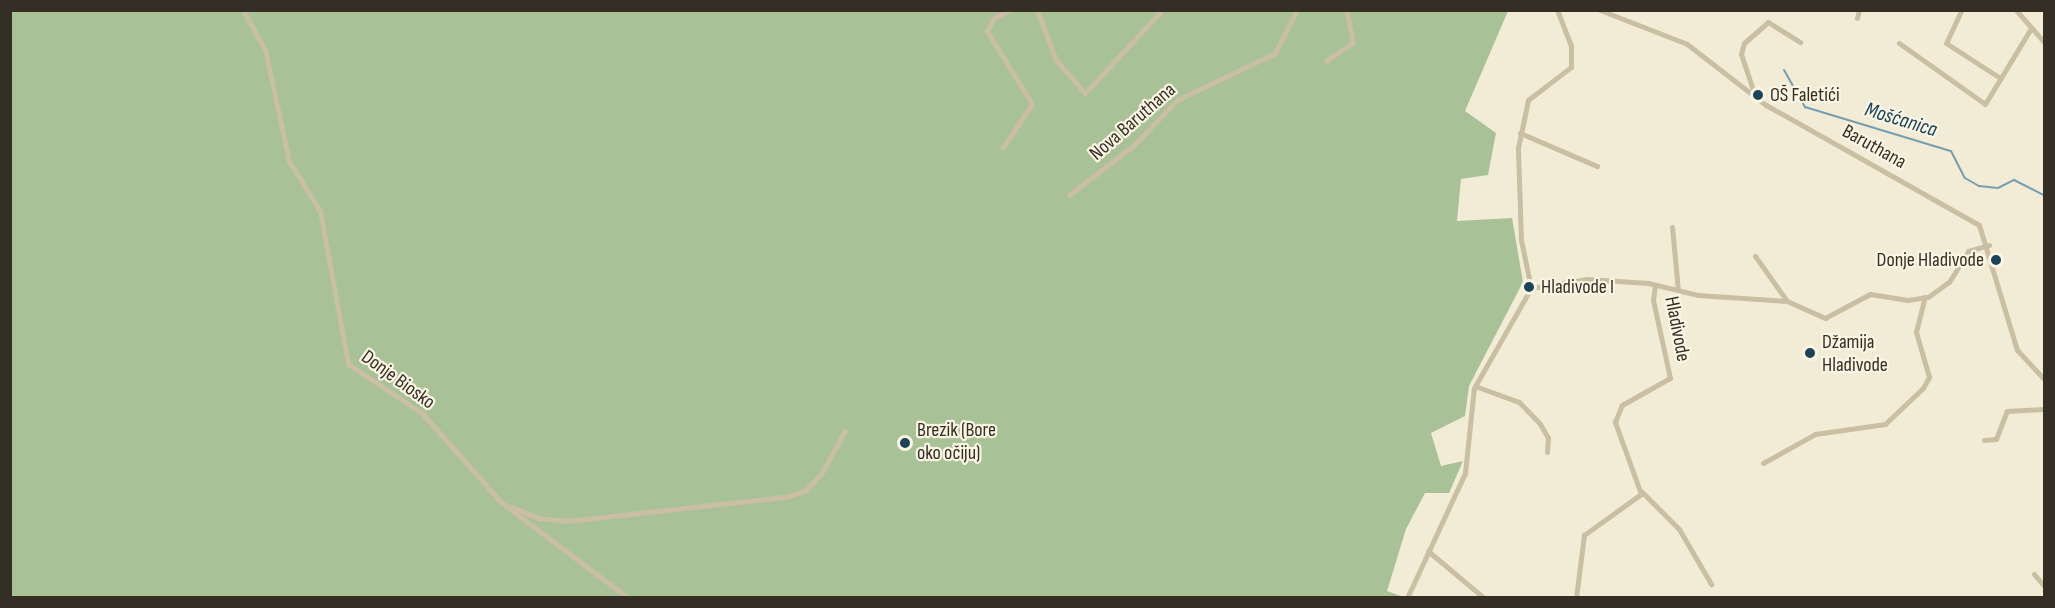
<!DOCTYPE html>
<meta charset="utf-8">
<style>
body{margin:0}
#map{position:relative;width:2055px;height:608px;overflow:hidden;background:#f2ecd7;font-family:"Sofia Sans Condensed",sans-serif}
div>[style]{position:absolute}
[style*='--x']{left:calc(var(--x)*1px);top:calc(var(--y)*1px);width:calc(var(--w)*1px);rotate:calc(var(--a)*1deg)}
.green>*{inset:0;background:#a9c197}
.stream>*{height:2px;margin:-1px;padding:0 1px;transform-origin:1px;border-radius:1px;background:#759fb0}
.minor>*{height:5px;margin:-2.5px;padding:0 2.5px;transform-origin:2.5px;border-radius:2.5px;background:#cabea3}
.dots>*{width:16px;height:16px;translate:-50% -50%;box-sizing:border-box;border:3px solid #faf5e4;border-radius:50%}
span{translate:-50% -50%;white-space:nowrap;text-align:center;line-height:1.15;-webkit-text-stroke:4.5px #faf5e4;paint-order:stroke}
.poi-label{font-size:20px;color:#352e25}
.left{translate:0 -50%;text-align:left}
.right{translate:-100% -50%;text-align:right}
.street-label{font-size:20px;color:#352e25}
.water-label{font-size:21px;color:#1a4458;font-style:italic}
.frame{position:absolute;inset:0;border:12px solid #352e25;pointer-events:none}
</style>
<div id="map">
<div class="green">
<i style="clip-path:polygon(10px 11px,1508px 11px,1465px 111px,1496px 133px,1488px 175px,1461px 179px,1457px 221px,1512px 218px,1523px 282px,1469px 386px,1465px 416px,1431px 433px,1441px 466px,1463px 461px,1449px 493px,1425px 493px,1406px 529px,1387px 591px,1403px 597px,11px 597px)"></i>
</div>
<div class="stream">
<i style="--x:1784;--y:70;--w:43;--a:60.4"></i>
<i style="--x:1805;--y:107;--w:152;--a:16.8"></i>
<i style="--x:1951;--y:151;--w:30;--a:63"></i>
<i style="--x:1965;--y:178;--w:16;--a:30"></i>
<i style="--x:1979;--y:186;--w:19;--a:6"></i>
<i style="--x:1998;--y:188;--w:18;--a:-27"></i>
<i style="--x:2014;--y:180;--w:34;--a:27"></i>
</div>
<div class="minor">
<i style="--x:243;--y:10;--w:46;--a:61.2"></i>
<i style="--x:265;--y:50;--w:114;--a:77.8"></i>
<i style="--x:289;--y:161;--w:59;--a:58.2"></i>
<i style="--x:320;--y:211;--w:156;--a:79.6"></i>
<i style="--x:348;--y:364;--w:89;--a:33.5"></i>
<i style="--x:422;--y:413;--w:120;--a:48.4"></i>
<i style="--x:502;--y:503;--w:158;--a:37"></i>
<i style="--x:1037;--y:10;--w:53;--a:69.2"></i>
<i style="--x:1056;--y:60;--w:44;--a:48.7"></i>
<i style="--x:1085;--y:93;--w:113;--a:-47.1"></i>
<i style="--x:1600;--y:10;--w:93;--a:21.3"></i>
<i style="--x:1687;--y:44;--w:100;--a:37.7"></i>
<i style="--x:1766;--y:105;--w:244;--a:29.4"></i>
<i style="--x:1979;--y:225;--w:131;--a:73.1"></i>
<i style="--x:2017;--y:350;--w:40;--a:47"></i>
<i style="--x:2016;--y:10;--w:43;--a:48.8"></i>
<i style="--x:1961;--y:11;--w:35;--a:115"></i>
<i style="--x:1946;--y:43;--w:64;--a:32.9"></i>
<i style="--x:1857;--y:18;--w:8;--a:-76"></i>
<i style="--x:1899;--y:43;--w:105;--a:35.3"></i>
<i style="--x:1985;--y:104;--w:87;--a:-58.7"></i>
<i style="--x:1326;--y:61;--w:33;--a:-35"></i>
<i style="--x:1353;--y:42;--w:33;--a:-102"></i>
<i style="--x:1755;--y:96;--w:44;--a:-108.4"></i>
<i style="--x:1741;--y:54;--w:11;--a:-75"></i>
<i style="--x:1744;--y:43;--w:32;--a:-41"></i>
<i style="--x:1768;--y:22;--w:38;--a:32"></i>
<i style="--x:1520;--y:133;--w:84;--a:23.2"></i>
<i style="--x:1003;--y:147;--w:52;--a:-56"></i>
<i style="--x:1032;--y:104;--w:86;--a:-121.7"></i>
<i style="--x:987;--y:31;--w:15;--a:-62"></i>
<i style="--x:994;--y:18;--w:18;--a:-27"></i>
<i style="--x:1069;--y:195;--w:82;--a:-37.6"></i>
<i style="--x:1134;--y:145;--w:62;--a:-46.3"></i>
<i style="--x:1177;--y:100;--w:109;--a:-25.6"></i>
<i style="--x:1275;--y:53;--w:48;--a:-62.9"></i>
<i style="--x:1672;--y:227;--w:63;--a:84.6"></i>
<i style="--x:1755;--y:256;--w:55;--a:54.6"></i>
<i style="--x:1531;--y:288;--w:49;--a:-101.8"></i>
<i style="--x:1521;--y:240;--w:92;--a:-91.9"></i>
<i style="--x:1518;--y:148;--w:49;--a:-78.2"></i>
<i style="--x:1528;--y:100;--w:54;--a:-37.5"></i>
<i style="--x:1571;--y:67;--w:21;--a:-90"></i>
<i style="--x:1571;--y:46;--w:39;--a:-111"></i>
<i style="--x:1475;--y:386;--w:47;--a:20"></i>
<i style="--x:1519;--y:402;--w:30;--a:46"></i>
<i style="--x:1540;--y:424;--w:16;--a:60"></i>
<i style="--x:1548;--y:438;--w:14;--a:94"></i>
<i style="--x:1984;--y:440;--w:12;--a:-5"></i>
<i style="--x:1996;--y:439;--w:30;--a:-69"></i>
<i style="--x:2007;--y:411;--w:37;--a:-3"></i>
<i style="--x:1763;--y:463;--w:60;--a:-29.1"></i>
<i style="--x:1815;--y:434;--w:71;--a:-8.1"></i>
<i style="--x:1885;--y:424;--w:52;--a:-43.5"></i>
<i style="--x:1923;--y:388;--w:13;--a:-61"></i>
<i style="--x:1929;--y:377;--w:47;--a:-106.1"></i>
<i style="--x:1916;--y:332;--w:36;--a:-76"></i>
<i style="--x:1641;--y:491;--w:54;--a:45"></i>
<i style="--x:1679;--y:529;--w:64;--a:59.8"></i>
<i style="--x:509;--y:506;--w:31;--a:22"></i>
<i style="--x:538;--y:518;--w:29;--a:6"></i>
<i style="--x:567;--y:521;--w:220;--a:-6.3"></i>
<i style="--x:786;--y:497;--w:20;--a:-18"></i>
<i style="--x:805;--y:491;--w:23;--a:-47"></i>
<i style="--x:821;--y:474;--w:49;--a:-60.8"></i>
<i style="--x:1428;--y:551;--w:73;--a:40"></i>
<i style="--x:2034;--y:574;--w:16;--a:50"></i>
<i style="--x:1407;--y:598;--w:138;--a:-65.1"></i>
<i style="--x:1465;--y:473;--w:85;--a:-84"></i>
<i style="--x:1474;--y:388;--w:115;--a:-60.3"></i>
<i style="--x:1531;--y:288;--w:57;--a:-9.1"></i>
<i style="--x:1587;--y:279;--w:61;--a:3.8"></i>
<i style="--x:1648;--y:283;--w:51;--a:13.5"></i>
<i style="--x:1698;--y:295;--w:89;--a:3.9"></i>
<i style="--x:1787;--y:301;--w:42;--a:24.1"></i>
<i style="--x:1825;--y:318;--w:51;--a:-28.1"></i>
<i style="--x:1870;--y:294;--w:38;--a:9"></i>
<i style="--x:1908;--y:300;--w:20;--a:-9"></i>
<i style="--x:1928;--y:297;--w:26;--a:-36"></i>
<i style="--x:1949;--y:282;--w:36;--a:-58"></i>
<i style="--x:1968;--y:251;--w:22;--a:-16"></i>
<i style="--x:1576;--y:598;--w:64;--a:-82.8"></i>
<i style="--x:1584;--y:535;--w:70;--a:-35.7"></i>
<i style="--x:1641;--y:494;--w:77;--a:-109.9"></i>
<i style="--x:1615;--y:422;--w:18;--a:-68"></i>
<i style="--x:1622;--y:405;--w:55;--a:-29.4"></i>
<i style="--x:1670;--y:378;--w:80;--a:-102.3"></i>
<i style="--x:1653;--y:300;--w:14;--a:-82"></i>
</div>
<div class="dots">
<i style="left:1758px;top:95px;background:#1a4458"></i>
<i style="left:1996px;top:260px;background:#1a4458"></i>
<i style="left:1529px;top:287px;background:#1a4458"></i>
<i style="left:1810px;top:353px;background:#1a4458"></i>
<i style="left:905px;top:443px;background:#1a4458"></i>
</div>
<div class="poi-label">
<span class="left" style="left:1770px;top:95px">OŠ Faletići</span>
<span class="right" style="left:1984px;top:260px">Donje Hladivode</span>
<span class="left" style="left:1541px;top:287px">Hladivode I</span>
<span class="left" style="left:1822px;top:354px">Džamija<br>Hladivode</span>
<span class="left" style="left:917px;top:442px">Brezik (Bore<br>oko očiju)</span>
</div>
<div class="street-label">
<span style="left:1133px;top:122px;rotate:-41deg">Nova Baruthana</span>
<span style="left:1874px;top:147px;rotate:29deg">Baruthana</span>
<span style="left:1677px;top:329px;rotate:79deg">Hladivode</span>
<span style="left:398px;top:380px;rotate:36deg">Donje Biosko</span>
</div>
<div class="water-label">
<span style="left:1901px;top:120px;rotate:17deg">Mošćanica</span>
</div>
<div class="frame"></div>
</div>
